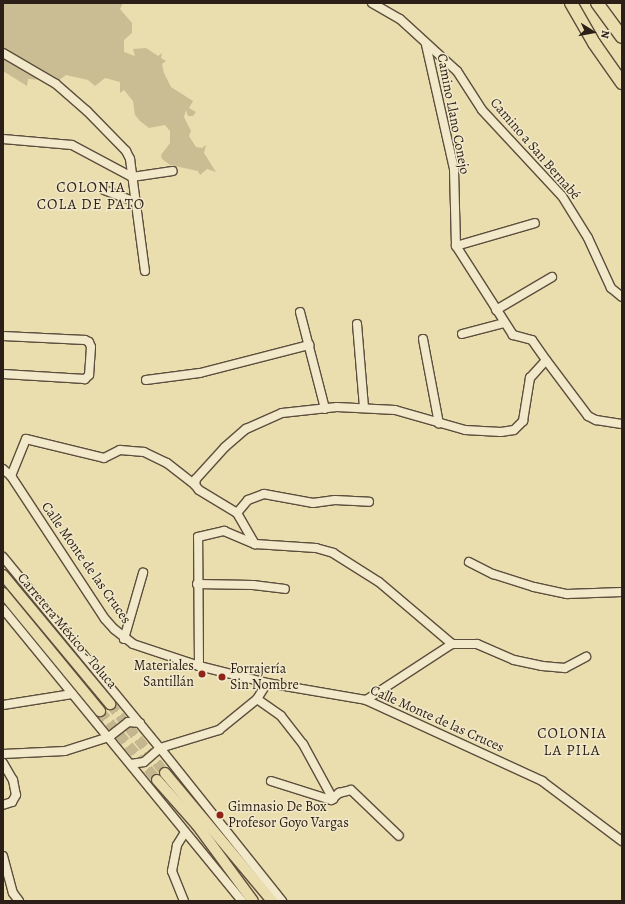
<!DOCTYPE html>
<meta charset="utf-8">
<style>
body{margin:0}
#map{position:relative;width:625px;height:904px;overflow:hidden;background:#eaddae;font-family:Alegreya,serif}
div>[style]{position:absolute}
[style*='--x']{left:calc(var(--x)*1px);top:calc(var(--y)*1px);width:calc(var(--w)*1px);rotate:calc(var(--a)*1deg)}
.green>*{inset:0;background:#cabd94}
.major-tunnel>*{height:10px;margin-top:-5px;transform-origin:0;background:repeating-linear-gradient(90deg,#c4b790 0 10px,transparent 0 15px)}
.roads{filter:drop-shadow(1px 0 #5c4e3d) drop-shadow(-1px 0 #5c4e3d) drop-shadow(0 1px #5c4e3d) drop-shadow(0 -1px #5c4e3d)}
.minor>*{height:8px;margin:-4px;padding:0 4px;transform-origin:4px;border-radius:4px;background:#f1e9ca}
.major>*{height:10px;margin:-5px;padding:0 5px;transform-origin:5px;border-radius:5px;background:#eaddae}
.highway>*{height:12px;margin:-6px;padding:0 6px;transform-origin:6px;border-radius:6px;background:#eaddae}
.dots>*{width:11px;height:11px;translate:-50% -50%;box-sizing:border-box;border:2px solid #f1e9ca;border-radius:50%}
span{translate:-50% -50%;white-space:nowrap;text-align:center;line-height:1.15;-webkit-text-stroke:3px #f1e9ca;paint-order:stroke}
.street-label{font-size:14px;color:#2c1f17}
.poi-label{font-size:14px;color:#2c1f17}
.right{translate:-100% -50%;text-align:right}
.left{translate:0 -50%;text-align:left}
.neighbourhood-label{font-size:15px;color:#2c1f17;letter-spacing:1px}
.frame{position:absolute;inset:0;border:4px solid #2c1f17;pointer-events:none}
.north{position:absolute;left:573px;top:12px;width:40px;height:40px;-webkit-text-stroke:3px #f1e9ca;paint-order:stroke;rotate:101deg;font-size:11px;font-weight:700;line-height:16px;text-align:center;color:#2c1f17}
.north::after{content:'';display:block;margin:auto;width:14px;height:18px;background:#2c1f17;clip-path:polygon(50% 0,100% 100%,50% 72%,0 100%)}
</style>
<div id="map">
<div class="green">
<i style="clip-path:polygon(3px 3px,123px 3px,120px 9px,132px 23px,132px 33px,124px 40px,124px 52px,135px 56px,133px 49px,146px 48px,158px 56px,162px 53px,161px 58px,166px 61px,162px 64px,164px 73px,171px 87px,193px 101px,189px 108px,196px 112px,193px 116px,188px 116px,186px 110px,184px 117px,191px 131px,189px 136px,196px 147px,202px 148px,206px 145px,204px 153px,216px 172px,207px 169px,200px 175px,198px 171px,170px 165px,162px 159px,161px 155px,170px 143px,170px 131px,165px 125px,149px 128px,140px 121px,135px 115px,133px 101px,124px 90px,120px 93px,120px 82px,105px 78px,95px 86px,88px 80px,66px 75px,58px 81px,28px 79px,27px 86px,3px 71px)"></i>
</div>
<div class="major-tunnel">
<i style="--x:110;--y:704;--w:88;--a:51.4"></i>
<i style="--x:100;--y:711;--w:89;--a:50.4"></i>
</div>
<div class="roads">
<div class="minor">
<i style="--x:372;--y:3;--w:32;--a:30"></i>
<i style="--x:400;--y:19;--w:77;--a:42.4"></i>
<i style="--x:457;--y:71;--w:46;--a:57.3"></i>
<i style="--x:482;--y:110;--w:117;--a:47.1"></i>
<i style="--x:562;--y:196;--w:49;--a:58.2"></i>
<i style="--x:588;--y:238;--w:55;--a:65.3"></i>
<i style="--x:611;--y:288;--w:14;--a:39"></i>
<i style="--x:3;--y:53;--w:61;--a:30.3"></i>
<i style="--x:56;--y:84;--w:41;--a:41.1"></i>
<i style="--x:87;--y:111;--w:56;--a:45.7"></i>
<i style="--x:126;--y:151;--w:9;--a:63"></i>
<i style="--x:130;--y:159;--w:113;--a:82.4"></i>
<i style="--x:3;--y:139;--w:69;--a:5"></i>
<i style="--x:72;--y:145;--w:68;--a:28.1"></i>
<i style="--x:132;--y:177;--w:41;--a:-8.3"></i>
<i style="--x:104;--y:190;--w:33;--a:21"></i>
<i style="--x:456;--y:246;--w:82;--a:-16.2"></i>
<i style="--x:496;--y:310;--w:65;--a:-30.5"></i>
<i style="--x:300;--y:312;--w:100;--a:75.5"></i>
<i style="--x:357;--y:324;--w:83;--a:85.2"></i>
<i style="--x:462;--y:334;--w:43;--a:-14.7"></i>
<i style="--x:3;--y:336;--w:82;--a:2.8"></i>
<i style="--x:85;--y:340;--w:4;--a:27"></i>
<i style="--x:89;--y:342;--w:5;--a:68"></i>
<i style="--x:91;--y:347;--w:28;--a:94"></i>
<i style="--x:89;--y:375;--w:6;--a:135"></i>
<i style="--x:85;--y:379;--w:82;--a:-176.5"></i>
<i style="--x:423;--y:339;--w:86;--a:79.3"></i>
<i style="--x:546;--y:360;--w:70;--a:53.1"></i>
<i style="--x:588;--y:416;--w:9;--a:27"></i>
<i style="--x:596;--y:420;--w:26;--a:9"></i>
<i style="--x:146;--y:380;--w:54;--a:-7.4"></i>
<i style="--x:200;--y:373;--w:113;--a:-14.4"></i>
<i style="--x:3;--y:469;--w:11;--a:41"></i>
<i style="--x:11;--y:476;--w:171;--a:56.7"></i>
<i style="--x:105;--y:619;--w:13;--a:48"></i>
<i style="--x:114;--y:629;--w:24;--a:38"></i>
<i style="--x:133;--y:644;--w:70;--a:18.4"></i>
<i style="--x:199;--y:666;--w:70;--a:14"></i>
<i style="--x:267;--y:683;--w:100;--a:9.7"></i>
<i style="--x:366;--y:700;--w:194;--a:24.7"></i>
<i style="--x:542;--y:781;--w:100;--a:36.9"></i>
<i style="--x:11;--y:476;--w:40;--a:-68"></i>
<i style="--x:26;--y:439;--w:80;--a:13.7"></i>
<i style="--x:104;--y:458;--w:18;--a:-27"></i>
<i style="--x:120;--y:450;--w:24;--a:5"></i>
<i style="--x:144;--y:452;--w:25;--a:26"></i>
<i style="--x:167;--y:463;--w:36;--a:38"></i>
<i style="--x:195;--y:485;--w:6;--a:-81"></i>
<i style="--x:196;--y:479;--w:43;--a:-47.8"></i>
<i style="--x:225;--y:447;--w:28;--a:-41"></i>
<i style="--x:246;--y:429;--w:39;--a:-24"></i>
<i style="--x:282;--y:413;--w:55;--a:-6.2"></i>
<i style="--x:337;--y:407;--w:58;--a:3"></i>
<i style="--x:395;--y:410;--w:73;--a:15.9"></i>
<i style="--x:465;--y:430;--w:36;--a:3"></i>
<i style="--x:501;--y:432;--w:13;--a:-9"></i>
<i style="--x:514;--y:430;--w:13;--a:-45"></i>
<i style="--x:523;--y:421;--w:44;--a:-80.8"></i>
<i style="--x:530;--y:378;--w:24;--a:-48"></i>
<i style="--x:546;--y:360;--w:24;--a:-125"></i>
<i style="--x:532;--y:340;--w:20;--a:-165"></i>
<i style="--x:513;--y:335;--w:106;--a:-122.6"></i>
<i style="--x:456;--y:246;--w:77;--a:-91.5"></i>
<i style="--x:454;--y:169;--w:127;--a:-102.7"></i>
<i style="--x:195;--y:485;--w:6;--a:51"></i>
<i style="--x:199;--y:490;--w:44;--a:31.2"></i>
<i style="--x:237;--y:513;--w:36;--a:60"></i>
<i style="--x:237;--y:513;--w:17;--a:-50"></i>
<i style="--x:248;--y:500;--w:17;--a:-21"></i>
<i style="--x:264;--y:494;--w:50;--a:10.4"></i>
<i style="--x:313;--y:503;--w:22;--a:-8"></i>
<i style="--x:335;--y:500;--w:34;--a:3"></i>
<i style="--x:3;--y:557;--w:247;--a:50.6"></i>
<i style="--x:160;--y:748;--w:196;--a:51.4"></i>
<i style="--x:469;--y:562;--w:27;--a:27"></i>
<i style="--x:493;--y:574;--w:43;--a:17.6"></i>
<i style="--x:534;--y:587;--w:34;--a:12"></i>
<i style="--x:567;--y:594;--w:55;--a:-2.1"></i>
<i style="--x:197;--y:584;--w:56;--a:1"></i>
<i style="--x:253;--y:585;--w:32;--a:7"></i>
<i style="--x:3;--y:609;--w:377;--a:50.7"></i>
<i style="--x:124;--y:639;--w:69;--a:-73.9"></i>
<i style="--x:199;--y:666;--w:129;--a:-90.4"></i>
<i style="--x:198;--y:537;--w:27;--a:-13"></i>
<i style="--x:224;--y:531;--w:34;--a:23"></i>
<i style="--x:255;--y:544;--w:61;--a:3.8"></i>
<i style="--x:316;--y:548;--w:18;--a:16"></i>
<i style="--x:333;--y:553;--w:54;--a:32.2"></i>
<i style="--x:379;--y:582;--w:96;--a:40.3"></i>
<i style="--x:257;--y:699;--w:29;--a:35"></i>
<i style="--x:281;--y:716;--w:36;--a:52"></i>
<i style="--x:303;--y:744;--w:63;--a:61.4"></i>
<i style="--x:366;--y:700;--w:103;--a:-33.1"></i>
<i style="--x:452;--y:644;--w:25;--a:0"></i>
<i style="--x:477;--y:644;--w:40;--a:23.4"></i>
<i style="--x:514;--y:660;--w:29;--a:12"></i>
<i style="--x:542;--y:666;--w:23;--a:5"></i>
<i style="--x:565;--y:668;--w:24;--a:-28"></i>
<i style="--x:3;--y:705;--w:70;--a:-9.1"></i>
<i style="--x:3;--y:754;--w:62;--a:-2.8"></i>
<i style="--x:65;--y:751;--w:46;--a:-17.7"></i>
<i style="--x:109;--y:737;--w:24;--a:-38"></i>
<i style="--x:128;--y:722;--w:12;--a:5"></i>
<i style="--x:3;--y:763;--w:20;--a:60"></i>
<i style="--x:13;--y:780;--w:15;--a:79"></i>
<i style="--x:16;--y:795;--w:8;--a:120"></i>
<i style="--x:12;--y:802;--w:9;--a:162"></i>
<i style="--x:131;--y:764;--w:13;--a:-9"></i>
<i style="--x:144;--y:762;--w:21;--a:-41"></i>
<i style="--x:160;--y:748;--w:62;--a:-17"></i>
<i style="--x:219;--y:730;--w:49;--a:-39.2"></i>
<i style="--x:257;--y:699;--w:19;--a:-58"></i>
<i style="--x:271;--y:781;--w:63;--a:17.6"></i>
<i style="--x:331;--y:800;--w:11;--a:-41"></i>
<i style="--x:339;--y:793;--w:12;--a:-14"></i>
<i style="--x:351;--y:790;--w:66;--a:43.8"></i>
<i style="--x:3;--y:856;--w:38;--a:75"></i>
<i style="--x:13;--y:893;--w:10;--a:53"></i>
<i style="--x:184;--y:901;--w:32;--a:-112"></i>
<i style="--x:172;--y:871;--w:26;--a:-79"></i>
<i style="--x:177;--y:845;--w:15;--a:-58"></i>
</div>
<div class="major">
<i style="--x:3;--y:575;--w:168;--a:50.3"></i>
<i style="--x:3;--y:593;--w:153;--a:50.6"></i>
<i style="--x:165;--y:773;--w:167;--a:50.1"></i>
<i style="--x:157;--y:780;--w:60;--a:48.4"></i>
<i style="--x:197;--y:825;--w:94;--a:53.6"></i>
</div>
<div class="highway">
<i style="--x:571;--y:3;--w:46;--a:60.1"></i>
<i style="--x:594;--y:43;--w:49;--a:55"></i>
<i style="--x:597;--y:3;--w:42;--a:53.7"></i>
</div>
</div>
<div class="dots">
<i style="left:202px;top:674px;background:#8f2418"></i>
<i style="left:222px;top:677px;background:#8f2418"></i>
<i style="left:220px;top:815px;background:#8f2418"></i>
</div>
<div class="street-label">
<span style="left:453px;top:114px;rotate:79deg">Camino Llano Conejo</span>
<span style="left:535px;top:149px;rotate:49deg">Camino a San Bernabé</span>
<span style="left:86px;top:563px;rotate:55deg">Calle Monte de las Cruces</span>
<span style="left:67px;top:631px;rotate:50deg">Carretera México - Toluca</span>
<span style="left:437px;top:719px;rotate:24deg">Calle Monte de las Cruces</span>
</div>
<div class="poi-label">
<span class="right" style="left:194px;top:674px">Materiales<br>Santillán</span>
<span class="left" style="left:230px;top:677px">Forrajería<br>Sin Nombre</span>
<span class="left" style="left:228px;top:815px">Gimnasio De Box<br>Profesor Goyo Vargas</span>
</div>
<div class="neighbourhood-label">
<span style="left:91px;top:196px">COLONIA<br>COLA DE PATO</span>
<span style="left:572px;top:742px">COLONIA<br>LA PILA</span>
</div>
<div class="frame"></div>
<div class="north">N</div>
</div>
